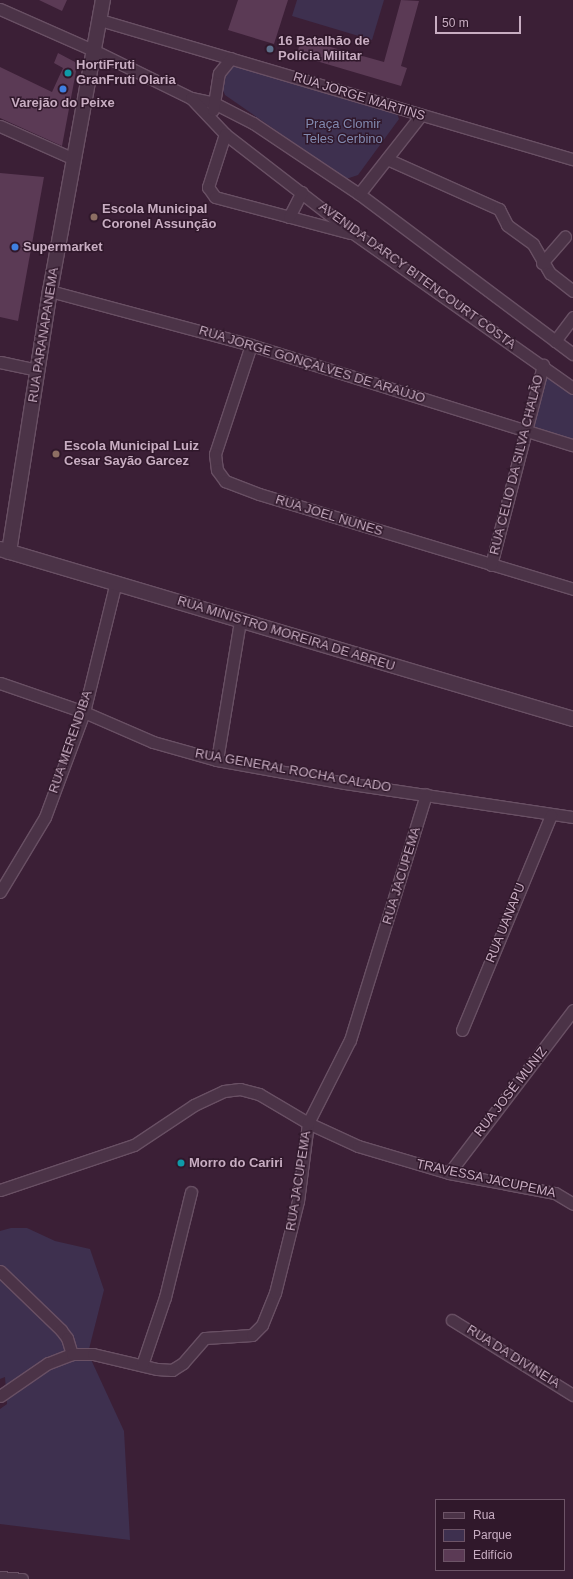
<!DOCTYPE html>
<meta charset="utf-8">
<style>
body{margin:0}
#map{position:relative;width:573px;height:1579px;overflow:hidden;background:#3b1f36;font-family:Helvetica,sans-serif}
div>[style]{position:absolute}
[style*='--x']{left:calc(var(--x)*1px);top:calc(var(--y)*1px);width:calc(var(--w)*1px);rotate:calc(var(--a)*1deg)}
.green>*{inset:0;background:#3e304f}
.building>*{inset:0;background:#5b3a55}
.roads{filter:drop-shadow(1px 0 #695064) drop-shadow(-1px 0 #695064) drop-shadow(0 1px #695064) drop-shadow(0 -1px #695064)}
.minor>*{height:11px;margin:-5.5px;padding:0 5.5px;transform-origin:5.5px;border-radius:5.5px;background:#4b3347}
.tertiary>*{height:14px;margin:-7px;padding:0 7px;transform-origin:7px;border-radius:7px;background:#4b3347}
.dots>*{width:11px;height:11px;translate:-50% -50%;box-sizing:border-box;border:2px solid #30182b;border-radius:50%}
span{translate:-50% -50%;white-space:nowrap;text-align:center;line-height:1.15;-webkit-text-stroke:3px #30182b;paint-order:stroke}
.poi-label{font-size:13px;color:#c8adc2;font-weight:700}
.left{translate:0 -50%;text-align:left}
.street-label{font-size:13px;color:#c8adc2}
.park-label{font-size:13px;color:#8189af}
.legend{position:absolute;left:435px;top:1499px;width:130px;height:72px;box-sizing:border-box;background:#30182b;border:1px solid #6d5467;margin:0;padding:5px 7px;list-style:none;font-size:12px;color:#c8adc2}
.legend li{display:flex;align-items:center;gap:8px;height:20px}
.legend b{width:20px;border:1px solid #6d5467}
.scale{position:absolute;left:435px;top:16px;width:86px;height:18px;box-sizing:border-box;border:2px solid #c8adc2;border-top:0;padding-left:5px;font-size:12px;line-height:14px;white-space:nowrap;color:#c8adc2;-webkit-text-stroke:3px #30182b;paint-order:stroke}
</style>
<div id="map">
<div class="green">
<i style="clip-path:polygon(297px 0,384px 0,372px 40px,292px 16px)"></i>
<i style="clip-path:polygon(237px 64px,395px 108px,399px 119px,358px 175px,346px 179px,225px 95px,219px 81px,223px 70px)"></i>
<i style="clip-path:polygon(543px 369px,573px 392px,573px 442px,532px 428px)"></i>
<i style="clip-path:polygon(11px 1228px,27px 1228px,55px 1241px,90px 1249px,104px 1290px,88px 1353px,124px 1431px,130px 1540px,0 1524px,0 1409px,7px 1404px,5px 1377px,0 1379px,0 1231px)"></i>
</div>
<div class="building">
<i style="clip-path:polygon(39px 0,67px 0,62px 11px)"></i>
<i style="clip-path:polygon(238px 0,288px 0,274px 44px,228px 30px)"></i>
<i style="clip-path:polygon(401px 0,419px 1px,401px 66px,407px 68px,401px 86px,296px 55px,302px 39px,384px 62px)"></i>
<i style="clip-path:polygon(58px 53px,75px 62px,77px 66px,62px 146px,0 118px,0 67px,52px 92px,63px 68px,54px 63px)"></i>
<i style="clip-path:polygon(0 173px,44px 177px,18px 321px,0 317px)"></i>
</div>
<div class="roads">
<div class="minor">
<i style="--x:0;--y:9;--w:102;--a:23.8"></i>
<i style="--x:93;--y:50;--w:109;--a:26.1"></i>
<i style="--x:191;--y:98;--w:24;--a:12"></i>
<i style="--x:214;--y:103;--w:44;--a:27.1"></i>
<i style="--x:253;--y:123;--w:128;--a:33.8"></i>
<i style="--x:359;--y:194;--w:267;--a:36.8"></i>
<i style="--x:100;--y:20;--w:493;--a:16.4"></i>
<i style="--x:191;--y:98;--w:50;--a:46.6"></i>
<i style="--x:225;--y:134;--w:162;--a:37.7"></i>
<i style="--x:353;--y:233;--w:269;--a:35.2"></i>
<i style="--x:213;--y:110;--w:37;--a:-81"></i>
<i style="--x:219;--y:73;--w:19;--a:-51"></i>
<i style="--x:0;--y:126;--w:81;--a:24"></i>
<i style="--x:225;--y:134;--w:56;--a:107.8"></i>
<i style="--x:208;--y:187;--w:12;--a:55"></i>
<i style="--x:215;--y:197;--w:140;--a:14.9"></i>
<i style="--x:387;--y:159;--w:123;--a:24.1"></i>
<i style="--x:499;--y:209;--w:18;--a:63"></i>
<i style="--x:507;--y:225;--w:32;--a:36"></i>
<i style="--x:533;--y:244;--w:34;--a:60"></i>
<i style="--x:550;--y:273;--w:29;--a:38"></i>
<i style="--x:359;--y:194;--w:100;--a:-51.9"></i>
<i style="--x:289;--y:217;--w:28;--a:-63"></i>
<i style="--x:542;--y:263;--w:35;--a:-49"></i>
<i style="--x:50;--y:291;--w:208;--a:15"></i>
<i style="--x:251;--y:345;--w:337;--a:17.3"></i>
<i style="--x:555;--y:341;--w:30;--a:-53"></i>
<i style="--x:251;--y:345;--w:115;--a:108.3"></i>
<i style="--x:215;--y:454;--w:16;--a:83"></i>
<i style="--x:217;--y:470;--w:14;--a:54"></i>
<i style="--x:225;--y:481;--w:36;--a:21"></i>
<i style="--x:259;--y:494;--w:328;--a:16.8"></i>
<i style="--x:0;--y:362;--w:39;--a:12"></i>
<i style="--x:491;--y:565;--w:207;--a:-75.4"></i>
<i style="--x:0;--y:683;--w:89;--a:19"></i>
<i style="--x:84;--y:712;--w:75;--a:23.5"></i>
<i style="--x:153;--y:742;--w:66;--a:15.7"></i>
<i style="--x:217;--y:760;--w:130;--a:10.2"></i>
<i style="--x:345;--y:783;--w:231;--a:8.5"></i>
<i style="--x:217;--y:760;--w:141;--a:-80.6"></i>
<i style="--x:0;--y:892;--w:87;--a:-59"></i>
<i style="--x:45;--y:817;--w:112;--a:-69.6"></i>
<i style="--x:84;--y:712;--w:134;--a:-76.2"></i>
<i style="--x:462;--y:1030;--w:233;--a:-67.5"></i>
<i style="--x:449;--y:1173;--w:205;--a:-52.7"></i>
<i style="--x:0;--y:1190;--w:141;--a:-18.6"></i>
<i style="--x:134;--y:1145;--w:72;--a:-33.7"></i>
<i style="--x:194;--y:1105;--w:33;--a:-25"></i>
<i style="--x:224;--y:1091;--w:16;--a:-7"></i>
<i style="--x:240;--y:1089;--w:20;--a:15"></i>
<i style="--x:259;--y:1094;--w:57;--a:30.6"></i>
<i style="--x:308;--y:1123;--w:55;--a:24.7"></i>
<i style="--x:358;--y:1146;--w:95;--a:16.5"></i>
<i style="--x:449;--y:1173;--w:108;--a:10.7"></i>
<i style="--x:555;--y:1193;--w:21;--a:31"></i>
<i style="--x:0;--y:1271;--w:85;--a:44"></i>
<i style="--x:61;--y:1330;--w:10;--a:53"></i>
<i style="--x:67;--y:1338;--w:17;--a:73"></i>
<i style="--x:72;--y:1354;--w:26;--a:159"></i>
<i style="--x:48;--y:1363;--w:58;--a:145.5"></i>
<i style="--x:452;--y:1320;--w:142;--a:31.8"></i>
<i style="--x:72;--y:1354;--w:21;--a:0"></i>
<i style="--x:93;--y:1354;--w:66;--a:13.2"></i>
<i style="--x:157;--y:1369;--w:15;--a:4"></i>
<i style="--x:172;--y:1370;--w:13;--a:-32"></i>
<i style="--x:183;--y:1363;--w:33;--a:-49"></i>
<i style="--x:205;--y:1338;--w:47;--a:-3.7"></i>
<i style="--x:252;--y:1335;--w:14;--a:-45"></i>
<i style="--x:262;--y:1325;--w:35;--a:-68"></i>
<i style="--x:275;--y:1293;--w:95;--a:-76"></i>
<i style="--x:298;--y:1201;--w:79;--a:-82.7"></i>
<i style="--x:308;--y:1123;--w:93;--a:-63.2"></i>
<i style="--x:350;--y:1040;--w:257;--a:-72.8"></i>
<i style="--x:142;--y:1365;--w:72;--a:-71.3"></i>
<i style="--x:165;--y:1297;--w:108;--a:-76.1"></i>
<i style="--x:0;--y:1577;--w:22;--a:5"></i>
</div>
<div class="tertiary">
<i style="--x:0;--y:549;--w:598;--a:16.52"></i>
<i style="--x:9;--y:552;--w:264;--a:-81.1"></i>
<i style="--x:50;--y:291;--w:296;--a:-79.7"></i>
</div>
</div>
<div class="dots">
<i style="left:270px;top:49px;background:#5c6f8a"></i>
<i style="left:68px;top:73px;background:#0f9aa8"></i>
<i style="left:63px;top:89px;background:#3f7fe0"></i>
<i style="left:94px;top:217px;background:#8d6e63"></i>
<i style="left:15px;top:247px;background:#3f7fe0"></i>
<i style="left:56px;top:454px;background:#8d6e63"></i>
<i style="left:181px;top:1163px;background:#0f9aa8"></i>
</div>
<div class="poi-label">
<span class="left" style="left:278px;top:49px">16 Batalhão de<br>Polícia Militar</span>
<span class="left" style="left:76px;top:73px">HortiFruti<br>GranFruti Olaria</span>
<span style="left:63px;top:103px">Varejão do Peixe</span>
<span class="left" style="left:102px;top:217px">Escola Municipal<br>Coronel Assunção</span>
<span class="left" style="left:23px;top:247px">Supermarket</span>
<span class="left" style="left:64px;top:454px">Escola Municipal Luiz<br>Cesar Sayão Garcez</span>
<span class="left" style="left:189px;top:1163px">Morro do Cariri</span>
</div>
<div class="street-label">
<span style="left:359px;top:97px;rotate:17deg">RUA JORGE MARTINS</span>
<span style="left:417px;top:276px;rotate:36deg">AVENIDA DARCY BITENCOURT COSTA</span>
<span style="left:44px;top:335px;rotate:-81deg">RUA PARANAPANEMA</span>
<span style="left:312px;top:365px;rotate:17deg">RUA JORGE GONÇALVES DE ARAÚJO</span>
<span style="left:517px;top:465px;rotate:-76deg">RUA CELIO DA SILVA CHALÃO</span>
<span style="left:329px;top:516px;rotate:17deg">RUA JOEL NUNES</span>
<span style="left:286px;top:634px;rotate:17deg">RUA MINISTRO MOREIRA DE ABREU</span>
<span style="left:71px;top:742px;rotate:-71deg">RUA MERENDIBA</span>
<span style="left:293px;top:771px;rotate:10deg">RUA GENERAL ROCHA CALADO</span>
<span style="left:402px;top:876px;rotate:-73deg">RUA JACUPEMA</span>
<span style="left:506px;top:923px;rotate:-68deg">RUA UANAPU</span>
<span style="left:511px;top:1092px;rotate:-52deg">RUA JOSÉ MUNIZ</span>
<span style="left:486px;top:1179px;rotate:12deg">TRAVESSA JACUPEMA</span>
<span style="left:299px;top:1181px;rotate:-81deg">RUA JACUPEMA</span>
<span style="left:513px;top:1357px;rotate:32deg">RUA DA DIVINEIA</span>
</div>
<div class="park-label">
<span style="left:343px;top:132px">Praça Clomir<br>Teles Cerbino</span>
</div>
<ul class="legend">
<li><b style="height:5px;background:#4b3347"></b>Rua</li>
<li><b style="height:11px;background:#3e304f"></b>Parque</li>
<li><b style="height:11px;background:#5b3a55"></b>Edifício</li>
</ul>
<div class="scale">50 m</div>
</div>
